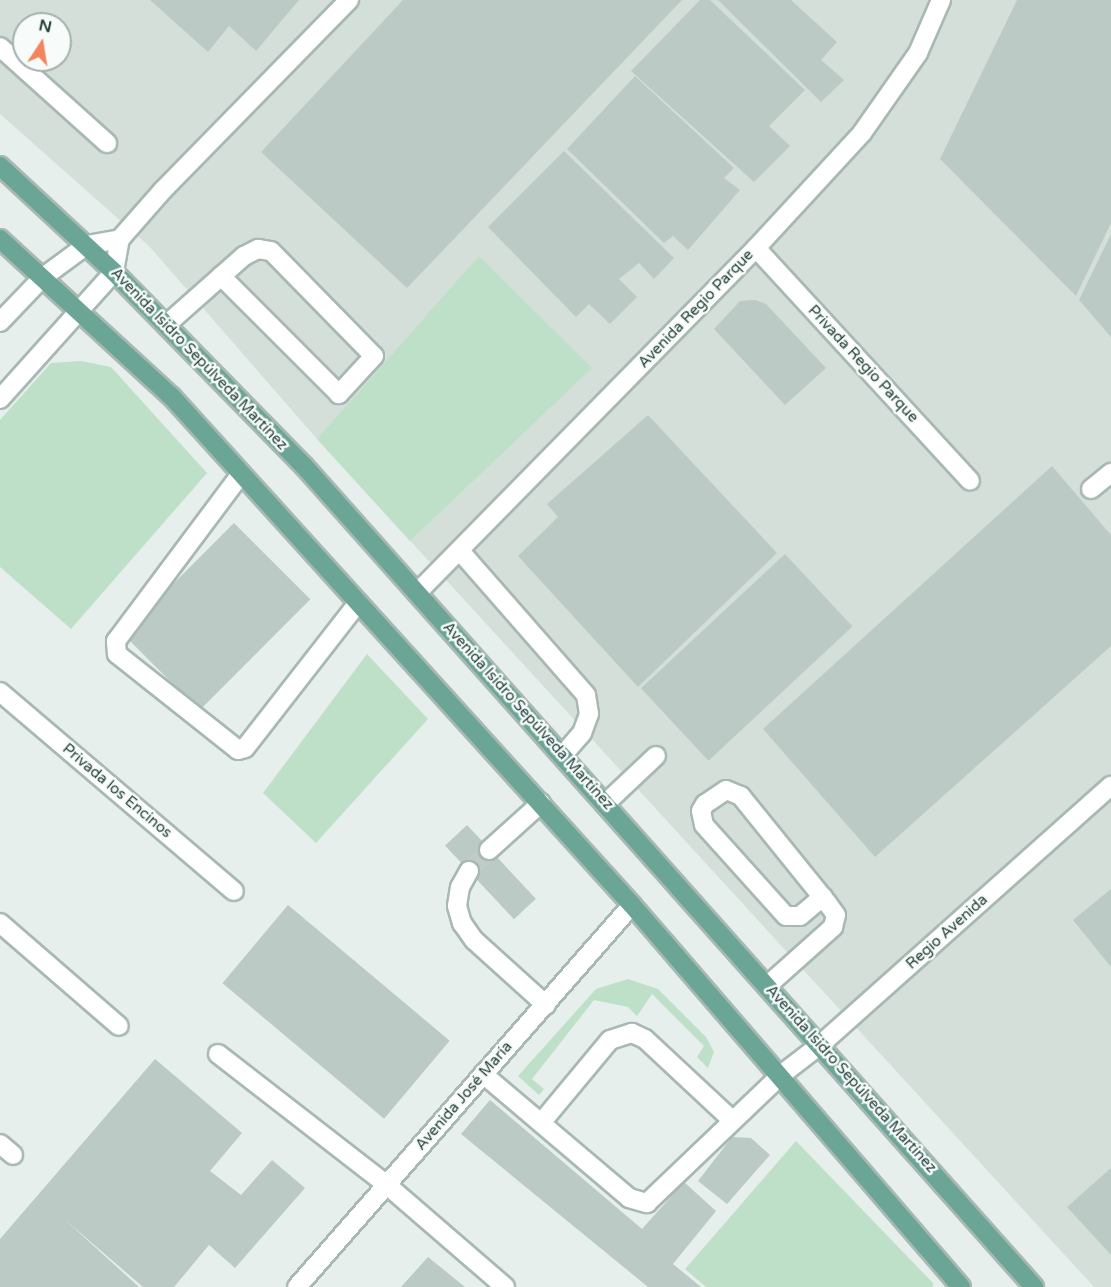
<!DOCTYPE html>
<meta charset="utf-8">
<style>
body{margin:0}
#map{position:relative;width:1111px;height:1287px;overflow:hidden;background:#e6efeb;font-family:"Varela Round",sans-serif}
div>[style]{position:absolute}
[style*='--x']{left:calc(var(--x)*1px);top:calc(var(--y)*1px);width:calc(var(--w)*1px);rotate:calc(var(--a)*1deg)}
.built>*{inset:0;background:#d4dfda}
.green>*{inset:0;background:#bfe0c8}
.building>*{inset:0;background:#bbcac4;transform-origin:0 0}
.minor-tunnel>*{height:18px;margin-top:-9px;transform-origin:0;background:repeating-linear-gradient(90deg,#bfccc8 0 18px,transparent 0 27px)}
.roads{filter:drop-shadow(2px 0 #a8b8b2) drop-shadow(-2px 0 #a8b8b2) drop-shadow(0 2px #a8b8b2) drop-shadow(0 -2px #a8b8b2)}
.minor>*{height:18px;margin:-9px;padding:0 9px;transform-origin:9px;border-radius:9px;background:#fff}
.major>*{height:18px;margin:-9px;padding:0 9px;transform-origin:9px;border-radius:9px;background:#6aa596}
span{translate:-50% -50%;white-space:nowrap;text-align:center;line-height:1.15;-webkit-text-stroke:5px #f7fbf9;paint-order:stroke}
.street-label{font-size:15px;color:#24423a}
.north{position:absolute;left:12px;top:12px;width:60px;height:60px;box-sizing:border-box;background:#f7fbf9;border:2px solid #a3b1ad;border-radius:50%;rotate:12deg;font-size:16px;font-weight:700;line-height:24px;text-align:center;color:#24423a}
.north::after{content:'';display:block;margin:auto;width:21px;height:27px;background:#f4845f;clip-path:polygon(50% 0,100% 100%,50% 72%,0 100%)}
</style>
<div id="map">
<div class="built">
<i style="clip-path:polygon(evenodd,0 0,1111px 0,1111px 1287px,1094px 1287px,317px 439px,149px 246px,0 114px,0 0,24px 24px,60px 24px,60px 60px,24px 60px,24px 24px)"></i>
</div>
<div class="green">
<i style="clip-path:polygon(479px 256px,592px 368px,410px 541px,317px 439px)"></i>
<i style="clip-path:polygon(81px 361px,111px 367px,207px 473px,71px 629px,0 567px,0 420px,51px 363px)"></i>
<i style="clip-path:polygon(367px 654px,428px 719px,316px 843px,263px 793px)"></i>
<i style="clip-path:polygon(628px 979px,658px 989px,706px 1037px,714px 1052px,708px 1068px,697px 1057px,704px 1046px,652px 994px,637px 1016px,628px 1007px,594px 1000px,532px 1079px,544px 1089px,539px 1095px,518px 1076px,596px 989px)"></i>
<i style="clip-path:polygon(796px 1141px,933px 1283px,933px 1287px,706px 1287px,685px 1269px)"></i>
</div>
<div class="building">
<i style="clip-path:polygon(150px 0,299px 0,256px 51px,229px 26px,208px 52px)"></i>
<i style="clip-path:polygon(403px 0,682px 0,407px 288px,261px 152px)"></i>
<i style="clip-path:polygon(700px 0,710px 0,805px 90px,769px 126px,790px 146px,754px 182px,631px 71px)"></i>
<i style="clip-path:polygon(718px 0,791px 0,837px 42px,821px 60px,844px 80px,821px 102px)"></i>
<i style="clip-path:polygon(1017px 0,1111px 0,1111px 223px,1076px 296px,940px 159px)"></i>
<i style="clip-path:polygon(635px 76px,734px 168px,724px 178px,740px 190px,688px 250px,673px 236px,664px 243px,567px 149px)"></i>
<i style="clip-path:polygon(564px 151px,674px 258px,654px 279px,639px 263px,619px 279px,637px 297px,610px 324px,589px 304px,576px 317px,488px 227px)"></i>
<i style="clip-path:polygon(1111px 234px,1111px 337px,1079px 300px)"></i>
<i style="clip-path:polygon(755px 300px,766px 304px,826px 368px,785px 405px,714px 329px,740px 301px)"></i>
<i style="clip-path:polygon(648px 415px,777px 553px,638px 687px,518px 556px,558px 517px,547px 504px)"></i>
<i style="clip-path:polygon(1052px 466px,1111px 535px,1111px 646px,875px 857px,763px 729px)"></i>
<i style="left:234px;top:523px;width:108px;height:157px;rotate:45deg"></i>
<i style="left:785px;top:554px;width:99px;height:197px;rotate:47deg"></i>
<i style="left:467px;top:825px;width:101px;height:30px;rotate:47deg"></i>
<i style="clip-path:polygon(1111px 889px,1111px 967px,1073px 920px)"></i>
<i style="left:288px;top:905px;width:211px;height:102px;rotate:40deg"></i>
<i style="clip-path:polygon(155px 1059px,242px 1133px,210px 1171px,241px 1195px,272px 1160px,305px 1188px,235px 1268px,209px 1245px,174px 1287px,143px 1287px,63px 1218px,139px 1287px,0 1287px,0 1239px)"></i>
<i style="clip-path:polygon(490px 1100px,642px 1229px,684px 1182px,716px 1211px,673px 1264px,701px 1287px,648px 1287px,461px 1134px)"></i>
<i style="clip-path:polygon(732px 1137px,751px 1138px,770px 1155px,727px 1204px,698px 1181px)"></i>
<i style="clip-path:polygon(1111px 1168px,1111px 1255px,1067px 1207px)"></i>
<i style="clip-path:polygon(428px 1257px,465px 1287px,401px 1287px)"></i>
</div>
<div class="minor-tunnel">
<i style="--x:469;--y:871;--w:29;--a:-46"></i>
</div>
<div class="roads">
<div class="minor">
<i style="--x:0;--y:47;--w:144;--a:41.9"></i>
<i style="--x:756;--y:248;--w:316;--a:47.4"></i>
<i style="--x:0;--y:322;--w:61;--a:-46.3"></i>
<i style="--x:42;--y:278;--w:56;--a:-36.3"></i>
<i style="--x:87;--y:245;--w:34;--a:-10"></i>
<i style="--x:166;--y:325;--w:104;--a:-41.5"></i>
<i style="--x:244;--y:256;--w:16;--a:-27"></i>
<i style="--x:258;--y:249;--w:13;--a:9"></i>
<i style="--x:271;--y:251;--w:147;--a:45.6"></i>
<i style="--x:374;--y:356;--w:52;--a:132.6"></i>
<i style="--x:339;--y:394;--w:167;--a:-135"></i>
<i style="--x:0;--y:399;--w:171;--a:-48.1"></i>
<i style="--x:114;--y:272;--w:34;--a:-80"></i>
<i style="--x:120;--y:239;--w:65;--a:-48.7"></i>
<i style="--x:163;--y:190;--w:266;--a:-45.6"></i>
<i style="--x:241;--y:474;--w:209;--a:126.8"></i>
<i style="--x:116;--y:641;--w:13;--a:86"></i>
<i style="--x:117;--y:654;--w:154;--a:38.4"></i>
<i style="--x:238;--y:750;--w:7;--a:-16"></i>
<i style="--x:245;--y:748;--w:184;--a:-52.1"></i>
<i style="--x:1091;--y:489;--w:26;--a:-39"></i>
<i style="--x:460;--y:551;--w:191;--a:48.8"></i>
<i style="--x:586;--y:695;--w:19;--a:81"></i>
<i style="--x:589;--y:714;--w:20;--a:110"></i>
<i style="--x:582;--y:733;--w:29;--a:131"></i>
<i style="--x:418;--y:592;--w:482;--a:-45.5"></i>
<i style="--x:756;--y:248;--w:156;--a:-47.3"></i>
<i style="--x:862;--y:133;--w:98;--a:-55"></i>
<i style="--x:918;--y:53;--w:58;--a:-66.5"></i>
<i style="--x:0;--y:692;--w:307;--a:40.4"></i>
<i style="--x:605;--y:804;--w:70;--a:-43.3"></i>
<i style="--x:489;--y:850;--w:70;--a:-42.1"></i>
<i style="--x:469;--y:871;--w:18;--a:119"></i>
<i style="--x:460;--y:887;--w:19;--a:99"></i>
<i style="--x:457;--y:906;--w:18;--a:74"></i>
<i style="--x:462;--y:923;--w:21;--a:55"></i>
<i style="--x:474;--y:940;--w:97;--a:42.1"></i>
<i style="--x:0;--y:923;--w:157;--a:40.9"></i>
<i style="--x:767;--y:986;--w:89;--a:-41.8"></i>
<i style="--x:833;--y:927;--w:12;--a:-76"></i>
<i style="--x:836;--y:915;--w:14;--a:-126"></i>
<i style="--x:828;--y:904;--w:139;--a:-128.9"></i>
<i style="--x:741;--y:796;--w:16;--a:-158"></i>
<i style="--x:726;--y:790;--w:25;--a:146"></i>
<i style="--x:705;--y:804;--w:8;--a:120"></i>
<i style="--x:701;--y:811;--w:14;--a:78"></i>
<i style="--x:704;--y:825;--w:122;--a:48"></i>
<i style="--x:786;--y:916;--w:14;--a:0"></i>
<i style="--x:800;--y:916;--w:30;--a:-40"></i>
<i style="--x:218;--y:1054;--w:214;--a:37.8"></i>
<i style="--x:387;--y:1185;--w:156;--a:40.8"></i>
<i style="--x:483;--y:1074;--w:192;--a:40.3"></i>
<i style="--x:629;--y:1198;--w:19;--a:16"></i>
<i style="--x:647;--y:1203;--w:185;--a:-43.7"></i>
<i style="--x:781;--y:1075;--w:49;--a:-37.6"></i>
<i style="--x:820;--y:1045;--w:390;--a:-41.7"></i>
<i style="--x:541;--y:1123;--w:108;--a:-50.3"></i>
<i style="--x:610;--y:1040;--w:23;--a:-18"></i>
<i style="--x:632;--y:1033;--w:14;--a:25"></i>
<i style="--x:645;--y:1039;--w:119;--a:43"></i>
<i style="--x:0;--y:1144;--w:17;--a:40"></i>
<i style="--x:297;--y:1287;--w:508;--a:-48.75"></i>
</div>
<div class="major">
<i style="--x:0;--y:166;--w:156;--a:42.9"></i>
<i style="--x:114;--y:272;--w:272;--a:45.6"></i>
<i style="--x:304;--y:466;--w:1099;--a:48.36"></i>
<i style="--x:0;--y:239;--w:234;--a:42.6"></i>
<i style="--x:172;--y:397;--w:685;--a:47.84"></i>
<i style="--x:632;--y:905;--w:504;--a:49.26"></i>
</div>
</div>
<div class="street-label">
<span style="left:696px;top:309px;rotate:-46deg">Avenida Regio Parque</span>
<span style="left:199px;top:359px;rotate:46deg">Avenida Isidro Sepúlveda Martínez</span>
<span style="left:863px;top:364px;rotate:47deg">Privada Regio Parque</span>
<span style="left:528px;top:716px;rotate:48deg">Avenida Isidro Sepúlveda Martínez</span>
<span style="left:117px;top:791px;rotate:40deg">Privada los Encinos</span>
<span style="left:947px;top:932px;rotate:-42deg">Regio Avenida</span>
<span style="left:851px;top:1079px;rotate:48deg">Avenida Isidro Sepúlveda Martínez</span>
<span style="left:464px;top:1096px;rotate:-49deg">Avenida José María</span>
</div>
<div class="north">N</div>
</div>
